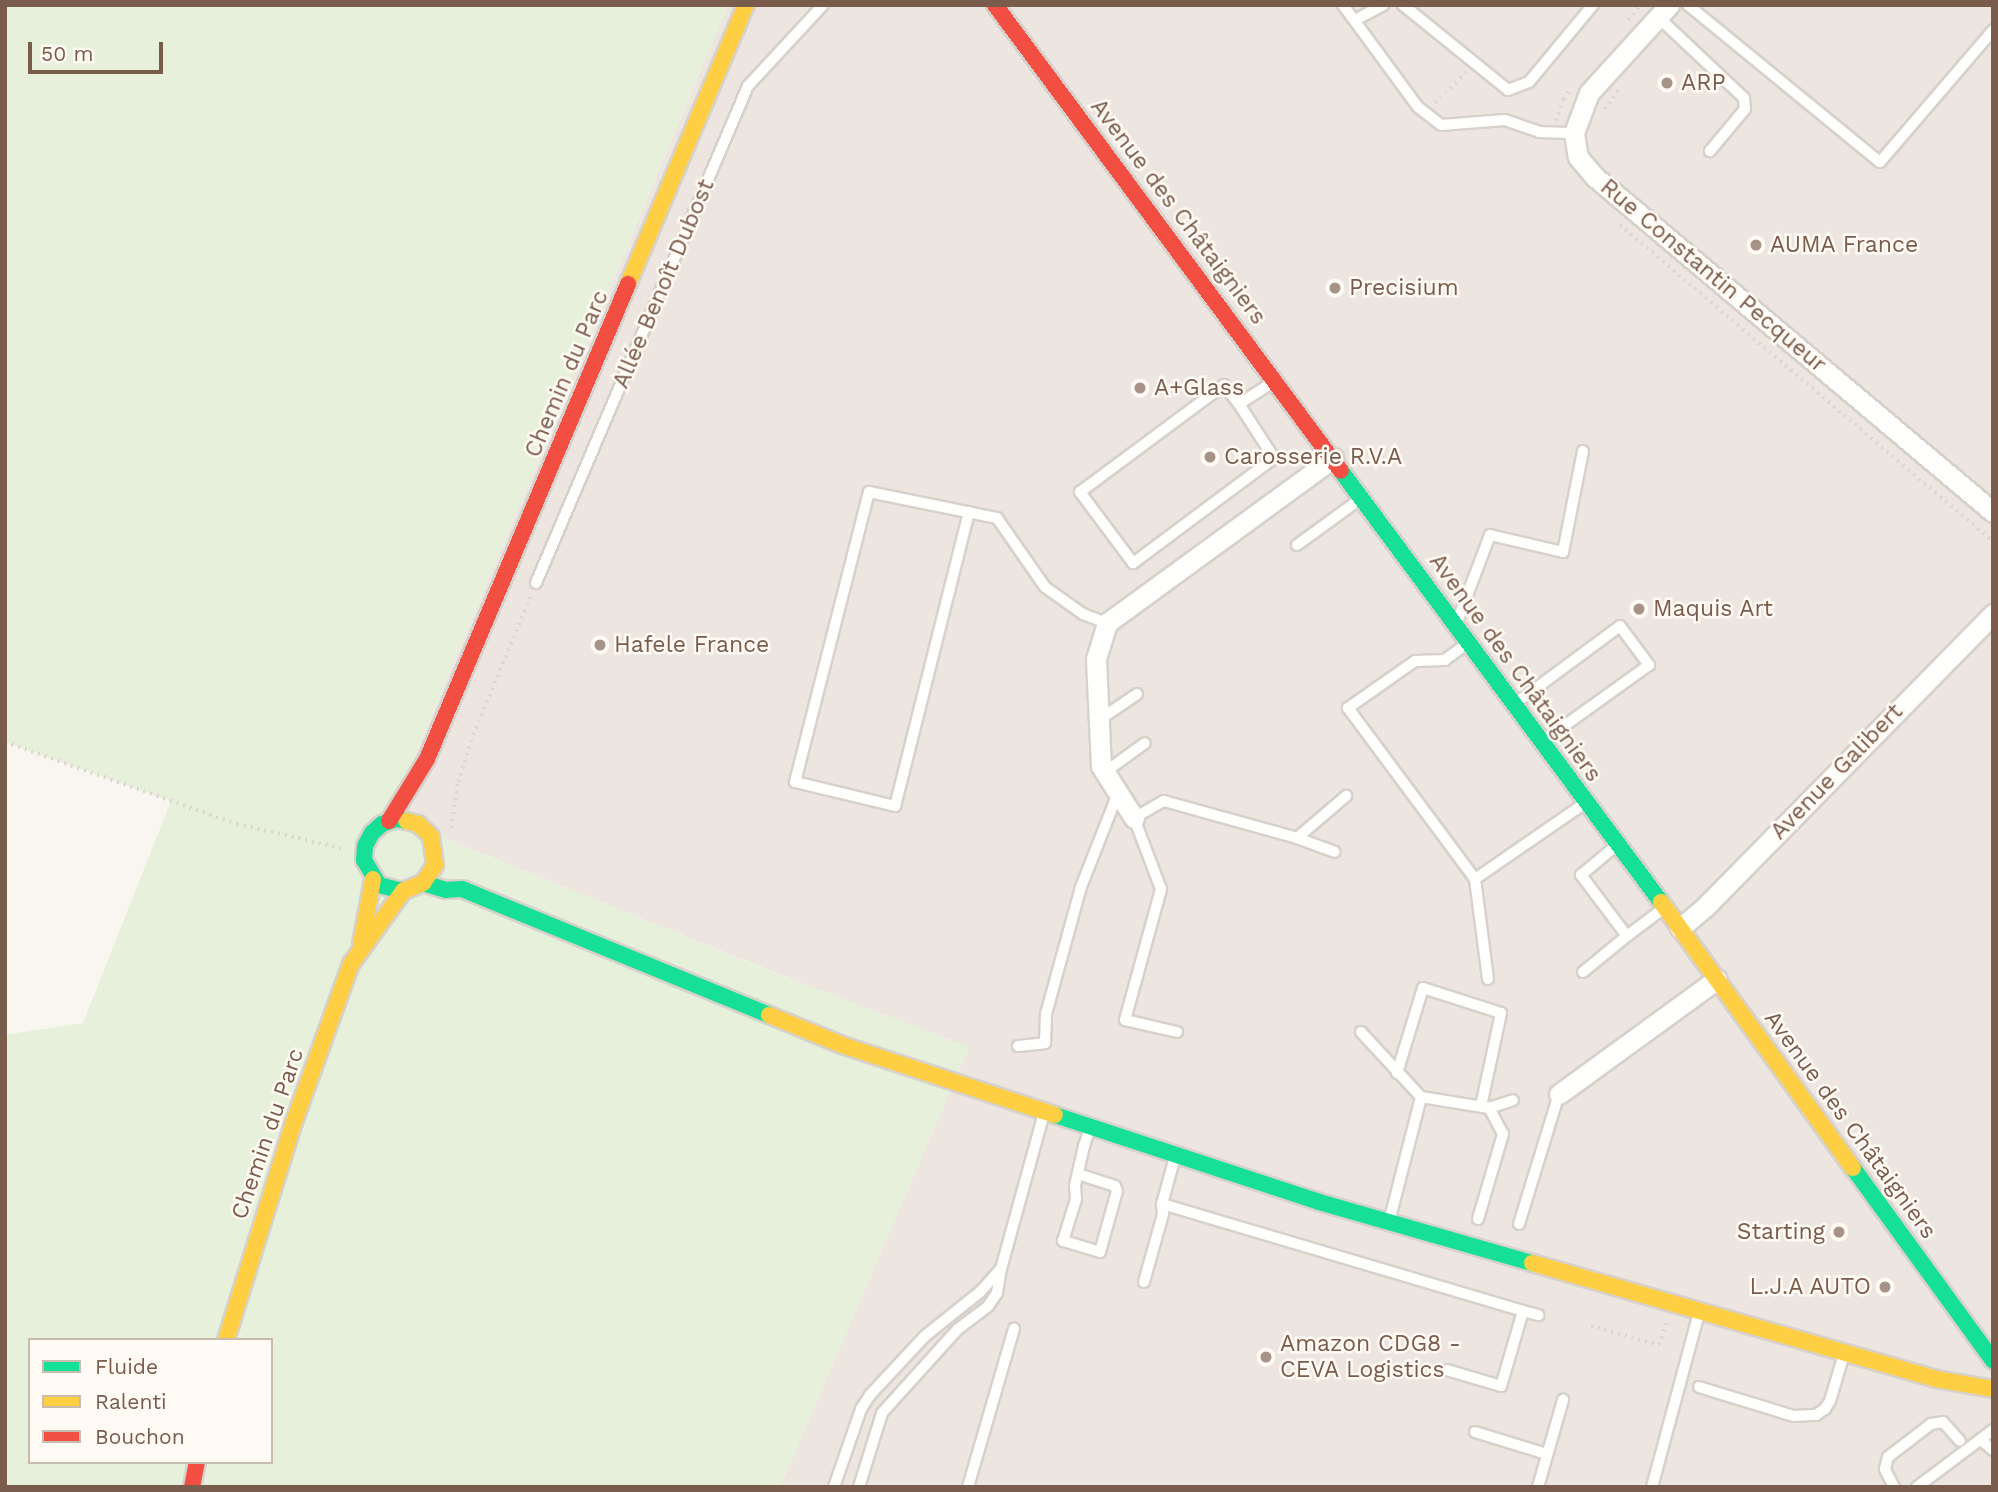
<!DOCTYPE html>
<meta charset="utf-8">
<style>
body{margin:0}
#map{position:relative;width:1998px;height:1492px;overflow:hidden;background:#f9f5f0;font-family:"Work Sans",sans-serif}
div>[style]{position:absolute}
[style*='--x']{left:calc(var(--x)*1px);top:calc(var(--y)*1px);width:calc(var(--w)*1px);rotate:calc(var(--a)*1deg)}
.industrial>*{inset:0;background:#ede5e0}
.green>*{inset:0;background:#e7f0db}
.path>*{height:3.5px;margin-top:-1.75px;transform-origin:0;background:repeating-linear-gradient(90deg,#dcd5d0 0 2px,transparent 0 7px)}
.roads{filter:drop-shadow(2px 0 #d7d1cb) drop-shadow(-2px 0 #d7d1cb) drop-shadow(0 2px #d7d1cb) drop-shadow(0 -2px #d7d1cb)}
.lane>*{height:10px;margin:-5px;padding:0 5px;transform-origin:5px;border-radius:5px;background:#fefefd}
.street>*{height:19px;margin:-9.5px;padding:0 9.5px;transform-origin:9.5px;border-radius:9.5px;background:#fefefd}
.fast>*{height:16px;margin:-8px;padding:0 8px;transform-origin:8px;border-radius:8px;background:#16e098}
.slow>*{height:16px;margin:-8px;padding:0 8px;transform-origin:8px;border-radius:8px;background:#ffcf43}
.jam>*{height:16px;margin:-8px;padding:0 8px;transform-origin:8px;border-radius:8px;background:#f24e42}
.dots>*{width:19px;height:19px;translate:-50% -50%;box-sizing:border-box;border:4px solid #fffaf3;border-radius:50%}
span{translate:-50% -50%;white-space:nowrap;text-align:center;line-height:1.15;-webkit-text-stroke:5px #fffaf3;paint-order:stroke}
.poi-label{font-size:23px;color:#7a5c4d}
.left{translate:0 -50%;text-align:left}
.right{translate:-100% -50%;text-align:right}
.street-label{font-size:23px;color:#7a5c4d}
.frame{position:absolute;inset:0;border:7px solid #7a5c4d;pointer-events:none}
.legend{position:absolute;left:28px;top:1338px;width:245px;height:126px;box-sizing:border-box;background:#fffaf3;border:2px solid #cabbb1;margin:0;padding:9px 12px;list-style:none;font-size:21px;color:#7a5c4d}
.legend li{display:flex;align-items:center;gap:14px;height:35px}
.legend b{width:35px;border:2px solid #cabbb1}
.scale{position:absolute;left:28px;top:42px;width:135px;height:32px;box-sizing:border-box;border:4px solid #7a5c4d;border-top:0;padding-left:9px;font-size:21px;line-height:24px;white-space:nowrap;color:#7a5c4d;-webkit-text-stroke:5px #fffaf3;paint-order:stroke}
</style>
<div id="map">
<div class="industrial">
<i style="clip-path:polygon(728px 5px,1993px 5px,1993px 1487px,780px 1487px,969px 1047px,806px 985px,390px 816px)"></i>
</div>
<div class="green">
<i style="clip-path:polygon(evenodd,5px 5px,728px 5px,390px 816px,775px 973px,969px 1047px,780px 1487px,5px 1487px,5px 1035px,83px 1023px,171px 801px,5px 742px,5px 5px,30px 1340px,271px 1340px,271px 1462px,30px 1462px,30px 1340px)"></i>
</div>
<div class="path">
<i style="--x:1628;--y:20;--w:19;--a:-51"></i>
<i style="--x:1435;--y:103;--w:44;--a:-45"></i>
<i style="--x:1604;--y:109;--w:28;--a:-52"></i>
<i style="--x:1556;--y:121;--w:23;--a:-72"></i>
<i style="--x:1563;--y:99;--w:11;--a:-52"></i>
<i style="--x:1620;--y:225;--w:489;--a:40.3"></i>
<i style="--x:5;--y:742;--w:246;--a:19.5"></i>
<i style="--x:237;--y:824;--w:111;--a:13"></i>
<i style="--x:451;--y:828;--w:47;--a:-81.3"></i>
<i style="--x:458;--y:782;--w:49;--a:-72.3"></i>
<i style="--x:473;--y:735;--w:152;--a:-67.5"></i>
<i style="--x:1591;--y:1326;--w:71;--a:15.6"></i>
<i style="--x:1659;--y:1345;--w:23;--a:-72"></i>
</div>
<div class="roads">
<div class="lane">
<i style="--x:1343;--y:5;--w:127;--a:53.7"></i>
<i style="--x:1418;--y:107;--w:29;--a:38"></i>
<i style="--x:1441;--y:125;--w:64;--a:-4.5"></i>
<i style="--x:1505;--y:120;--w:36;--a:19"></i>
<i style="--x:1539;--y:132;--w:35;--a:2"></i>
<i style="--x:1403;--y:5;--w:135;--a:39"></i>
<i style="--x:1508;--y:90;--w:22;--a:-21"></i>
<i style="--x:1529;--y:82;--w:100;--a:-50.3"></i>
<i style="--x:1688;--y:5;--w:248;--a:39.3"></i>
<i style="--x:1880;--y:162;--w:174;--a:-49.4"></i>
<i style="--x:1658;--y:17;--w:118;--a:43.3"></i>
<i style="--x:1744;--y:98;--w:11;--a:85"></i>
<i style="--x:1745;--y:109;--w:55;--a:129.8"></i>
<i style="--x:1355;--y:20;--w:32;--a:-28"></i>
<i style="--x:1239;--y:404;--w:64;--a:57.1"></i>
<i style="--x:1274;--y:458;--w:176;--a:143.3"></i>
<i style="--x:1133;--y:563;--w:89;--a:-126.7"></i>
<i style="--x:1080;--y:492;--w:179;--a:-36.6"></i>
<i style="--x:1224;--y:385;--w:24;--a:52"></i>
<i style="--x:1239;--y:404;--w:43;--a:-32.6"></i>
<i style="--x:969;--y:512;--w:303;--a:104.1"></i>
<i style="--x:895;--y:806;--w:103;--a:-166.5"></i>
<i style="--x:795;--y:782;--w:299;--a:-75.7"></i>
<i style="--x:869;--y:492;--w:131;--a:11.5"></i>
<i style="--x:997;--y:518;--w:84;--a:55.2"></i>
<i style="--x:1045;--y:587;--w:47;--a:35.4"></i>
<i style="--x:1083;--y:614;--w:26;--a:21"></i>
<i style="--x:1297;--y:545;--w:77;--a:-36"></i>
<i style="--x:536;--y:583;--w:540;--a:-66.9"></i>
<i style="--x:748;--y:86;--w:110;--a:-47.2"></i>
<i style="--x:1457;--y:622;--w:93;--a:-69.2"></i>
<i style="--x:1490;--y:535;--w:75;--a:13.1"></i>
<i style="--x:1563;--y:552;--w:103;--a:-78.8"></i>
<i style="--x:1468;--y:643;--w:29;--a:144"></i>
<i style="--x:1445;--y:660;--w:30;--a:178"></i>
<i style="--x:1415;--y:661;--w:82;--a:145"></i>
<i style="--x:1348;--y:708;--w:213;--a:53.4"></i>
<i style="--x:1516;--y:703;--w:129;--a:-36.5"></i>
<i style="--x:1620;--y:626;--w:49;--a:53.4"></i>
<i style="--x:1649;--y:665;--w:132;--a:144.3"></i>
<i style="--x:1099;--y:720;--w:46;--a:-34.4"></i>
<i style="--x:1105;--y:772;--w:49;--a:-35.9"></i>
<i style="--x:1297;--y:838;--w:40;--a:20.2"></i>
<i style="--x:1617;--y:845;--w:47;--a:140.2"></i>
<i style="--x:1581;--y:875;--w:76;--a:53"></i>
<i style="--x:1627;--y:936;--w:46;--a:-37.1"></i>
<i style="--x:1583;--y:972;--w:57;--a:-39.3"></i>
<i style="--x:1488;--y:979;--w:101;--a:-97.4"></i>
<i style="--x:1475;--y:879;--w:134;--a:-34.6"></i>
<i style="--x:1177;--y:1032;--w:53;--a:-167"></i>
<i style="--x:1125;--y:1020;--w:136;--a:-74.6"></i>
<i style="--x:1161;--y:889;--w:76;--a:-110.8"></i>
<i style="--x:1134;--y:818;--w:34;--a:-30"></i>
<i style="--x:1164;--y:801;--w:138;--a:15.5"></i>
<i style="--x:1297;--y:838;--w:65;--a:-40.6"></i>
<i style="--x:1361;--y:1032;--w:88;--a:47.3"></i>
<i style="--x:1018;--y:1046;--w:27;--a:-6"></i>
<i style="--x:1045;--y:1043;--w:29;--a:-88"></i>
<i style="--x:1046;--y:1014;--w:132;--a:-74.6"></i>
<i style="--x:1081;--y:887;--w:101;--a:-68.5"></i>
<i style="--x:1397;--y:1073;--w:89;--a:-73"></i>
<i style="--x:1423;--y:988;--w:82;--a:17.8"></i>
<i style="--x:1501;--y:1013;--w:95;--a:102.1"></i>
<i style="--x:1175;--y:1157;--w:49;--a:105.5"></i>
<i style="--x:1162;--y:1204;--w:377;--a:16.5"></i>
<i style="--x:1523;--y:1311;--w:78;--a:106.3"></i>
<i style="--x:1501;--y:1386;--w:56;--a:-163.5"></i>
<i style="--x:1078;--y:1174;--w:39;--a:18"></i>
<i style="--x:1115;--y:1186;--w:5;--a:68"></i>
<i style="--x:1117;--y:1191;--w:63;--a:105.6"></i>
<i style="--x:1100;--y:1252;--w:39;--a:-163"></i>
<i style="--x:1063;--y:1241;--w:44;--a:-72.8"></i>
<i style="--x:1076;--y:1199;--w:14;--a:-94"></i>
<i style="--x:1075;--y:1185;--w:40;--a:-77"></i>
<i style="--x:1084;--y:1146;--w:19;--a:-72"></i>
<i style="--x:1478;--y:1219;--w:89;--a:-73.6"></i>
<i style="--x:1503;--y:1134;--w:30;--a:-118"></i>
<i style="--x:1389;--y:1222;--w:129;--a:-75.6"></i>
<i style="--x:1421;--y:1097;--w:69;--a:9.2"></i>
<i style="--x:1489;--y:1108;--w:25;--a:-18"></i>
<i style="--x:1519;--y:1224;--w:136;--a:-72.9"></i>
<i style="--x:1144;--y:1282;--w:71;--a:-74.4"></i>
<i style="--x:1163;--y:1214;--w:10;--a:-96"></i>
<i style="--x:1523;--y:1311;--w:16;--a:15"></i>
<i style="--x:1699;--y:1387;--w:99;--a:17"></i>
<i style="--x:1794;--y:1416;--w:22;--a:-3"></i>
<i style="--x:1816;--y:1415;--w:11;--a:-34"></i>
<i style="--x:1825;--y:1409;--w:9;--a:-58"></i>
<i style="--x:1830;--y:1401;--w:49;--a:-73.4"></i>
<i style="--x:1475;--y:1432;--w:75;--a:17"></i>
<i style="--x:1981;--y:1440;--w:16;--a:40"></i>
<i style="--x:834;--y:1487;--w:83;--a:-70.9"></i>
<i style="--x:861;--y:1409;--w:17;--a:-57"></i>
<i style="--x:870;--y:1395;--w:81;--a:-47"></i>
<i style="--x:925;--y:1336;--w:70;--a:-38.7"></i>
<i style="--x:980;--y:1292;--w:30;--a:-48"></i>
<i style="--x:859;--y:1487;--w:77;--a:-72.7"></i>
<i style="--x:882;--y:1413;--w:113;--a:-47.9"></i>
<i style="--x:958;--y:1329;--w:38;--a:-37"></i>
<i style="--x:988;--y:1306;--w:16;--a:-55"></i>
<i style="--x:997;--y:1293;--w:24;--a:-81"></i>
<i style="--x:1001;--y:1269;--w:162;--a:-74.6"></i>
<i style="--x:968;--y:1487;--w:165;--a:-73.8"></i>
<i style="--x:1538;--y:1487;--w:91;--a:-74"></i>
<i style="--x:1652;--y:1487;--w:180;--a:-74.9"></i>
<i style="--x:1894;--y:1487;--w:20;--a:-117"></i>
<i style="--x:1885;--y:1469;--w:12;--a:-76"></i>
<i style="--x:1888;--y:1457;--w:54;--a:-37.5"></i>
<i style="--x:1931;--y:1424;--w:12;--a:-9"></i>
<i style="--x:1943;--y:1422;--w:25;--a:48"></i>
<i style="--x:1917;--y:1487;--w:95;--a:-36.9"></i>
</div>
<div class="street">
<i style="--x:1669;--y:5;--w:119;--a:132.3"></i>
<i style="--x:1589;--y:93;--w:43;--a:110.6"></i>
<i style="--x:1574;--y:133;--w:24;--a:81"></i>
<i style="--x:1578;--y:157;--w:26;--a:50"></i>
<i style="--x:1595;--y:177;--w:520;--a:40.09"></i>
<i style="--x:1134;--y:818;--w:62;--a:-122.4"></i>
<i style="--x:1101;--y:766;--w:107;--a:-92.7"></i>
<i style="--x:1096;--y:659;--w:38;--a:-73"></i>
<i style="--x:1107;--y:623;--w:280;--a:-36.1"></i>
<i style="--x:1680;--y:928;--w:33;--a:-40"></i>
<i style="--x:1705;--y:907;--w:411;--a:-45.5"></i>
<i style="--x:1559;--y:1094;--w:195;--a:-36"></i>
</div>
<div class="fast">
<i style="--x:1341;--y:471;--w:537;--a:53.41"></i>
<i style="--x:423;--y:883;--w:24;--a:17"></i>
<i style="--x:446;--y:890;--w:16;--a:-4"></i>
<i style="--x:462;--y:889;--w:332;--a:22.3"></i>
<i style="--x:403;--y:891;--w:25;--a:-166"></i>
<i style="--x:379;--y:885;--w:29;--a:-121"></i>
<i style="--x:364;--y:860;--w:14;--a:-86"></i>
<i style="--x:365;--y:846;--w:15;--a:-62"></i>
<i style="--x:372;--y:833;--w:13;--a:-42"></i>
<i style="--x:382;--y:824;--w:15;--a:-20"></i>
<i style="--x:396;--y:819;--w:10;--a:11"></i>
<i style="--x:1055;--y:1115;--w:278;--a:18.2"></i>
<i style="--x:1319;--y:1202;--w:222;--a:16"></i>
<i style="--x:1853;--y:1168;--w:238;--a:54"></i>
</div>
<div class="slow">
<i style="--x:628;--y:284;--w:303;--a:-67.1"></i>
<i style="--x:1661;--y:902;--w:328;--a:54.2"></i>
<i style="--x:361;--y:944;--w:66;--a:-79.5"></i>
<i style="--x:769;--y:1015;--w:79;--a:22.3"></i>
<i style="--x:842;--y:1045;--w:224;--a:18.2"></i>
<i style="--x:1532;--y:1263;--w:420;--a:16"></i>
<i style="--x:1936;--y:1379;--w:58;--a:10"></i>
<i style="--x:226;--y:1340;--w:228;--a:-72.7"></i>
<i style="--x:294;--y:1122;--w:168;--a:-70.2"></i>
<i style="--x:351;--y:964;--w:90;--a:-54.5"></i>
<i style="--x:403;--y:891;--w:22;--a:-22"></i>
<i style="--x:423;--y:883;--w:22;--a:-56"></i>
<i style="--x:435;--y:865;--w:29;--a:-98"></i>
<i style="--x:431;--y:836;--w:18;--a:-137"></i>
<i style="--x:418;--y:824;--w:12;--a:-166"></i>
</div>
<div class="jam">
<i style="--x:995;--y:5;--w:580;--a:53.41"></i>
<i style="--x:389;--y:821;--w:73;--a:-58.5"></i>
<i style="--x:427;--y:759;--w:516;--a:-67.06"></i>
<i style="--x:192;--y:1487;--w:25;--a:-79"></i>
</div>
</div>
<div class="dots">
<i style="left:1667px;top:83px;background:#a69286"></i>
<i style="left:1756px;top:245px;background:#a69286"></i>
<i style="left:1335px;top:288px;background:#a69286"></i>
<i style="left:1140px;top:388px;background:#a69286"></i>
<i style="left:1210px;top:457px;background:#a69286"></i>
<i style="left:1639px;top:609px;background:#a69286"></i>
<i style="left:600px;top:645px;background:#a69286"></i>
<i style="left:1839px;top:1232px;background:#a69286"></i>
<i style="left:1885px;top:1287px;background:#a69286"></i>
<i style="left:1266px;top:1357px;background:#a69286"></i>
</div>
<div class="poi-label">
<span class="left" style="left:1681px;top:83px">ARP</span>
<span class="left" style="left:1770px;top:245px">AUMA France</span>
<span class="left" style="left:1349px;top:288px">Precisium</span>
<span class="left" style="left:1154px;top:388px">A+Glass</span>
<span class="left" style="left:1224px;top:457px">Carosserie R.V.A</span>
<span class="left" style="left:1653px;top:609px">Maquis Art</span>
<span class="left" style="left:614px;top:645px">Hafele France</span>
<span class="right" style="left:1825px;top:1232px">Starting</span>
<span class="right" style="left:1871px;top:1287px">L.J.A AUTO</span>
<span class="left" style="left:1280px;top:1357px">Amazon CDG8 -<br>CEVA Logistics</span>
</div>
<div class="street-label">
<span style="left:1178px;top:212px;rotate:53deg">Avenue des Châtaigniers</span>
<span style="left:1713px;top:276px;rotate:40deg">Rue Constantin Pecqueur</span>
<span style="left:664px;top:284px;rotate:-67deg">Allée Benoît Dubost</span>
<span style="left:567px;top:374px;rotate:-67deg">Chemin du Parc</span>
<span style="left:1515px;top:668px;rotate:54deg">Avenue des Châtaigniers</span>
<span style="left:1837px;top:772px;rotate:-46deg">Avenue Galibert</span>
<span style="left:1850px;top:1125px;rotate:54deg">Avenue des Châtaigniers</span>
<span style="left:268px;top:1134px;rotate:-71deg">Chemin du Parc</span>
</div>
<div class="frame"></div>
<ul class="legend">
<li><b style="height:9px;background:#16e098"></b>Fluide</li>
<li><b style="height:9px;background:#ffcf43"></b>Ralenti</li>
<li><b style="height:9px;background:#f24e42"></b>Bouchon</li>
</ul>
<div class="scale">50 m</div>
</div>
